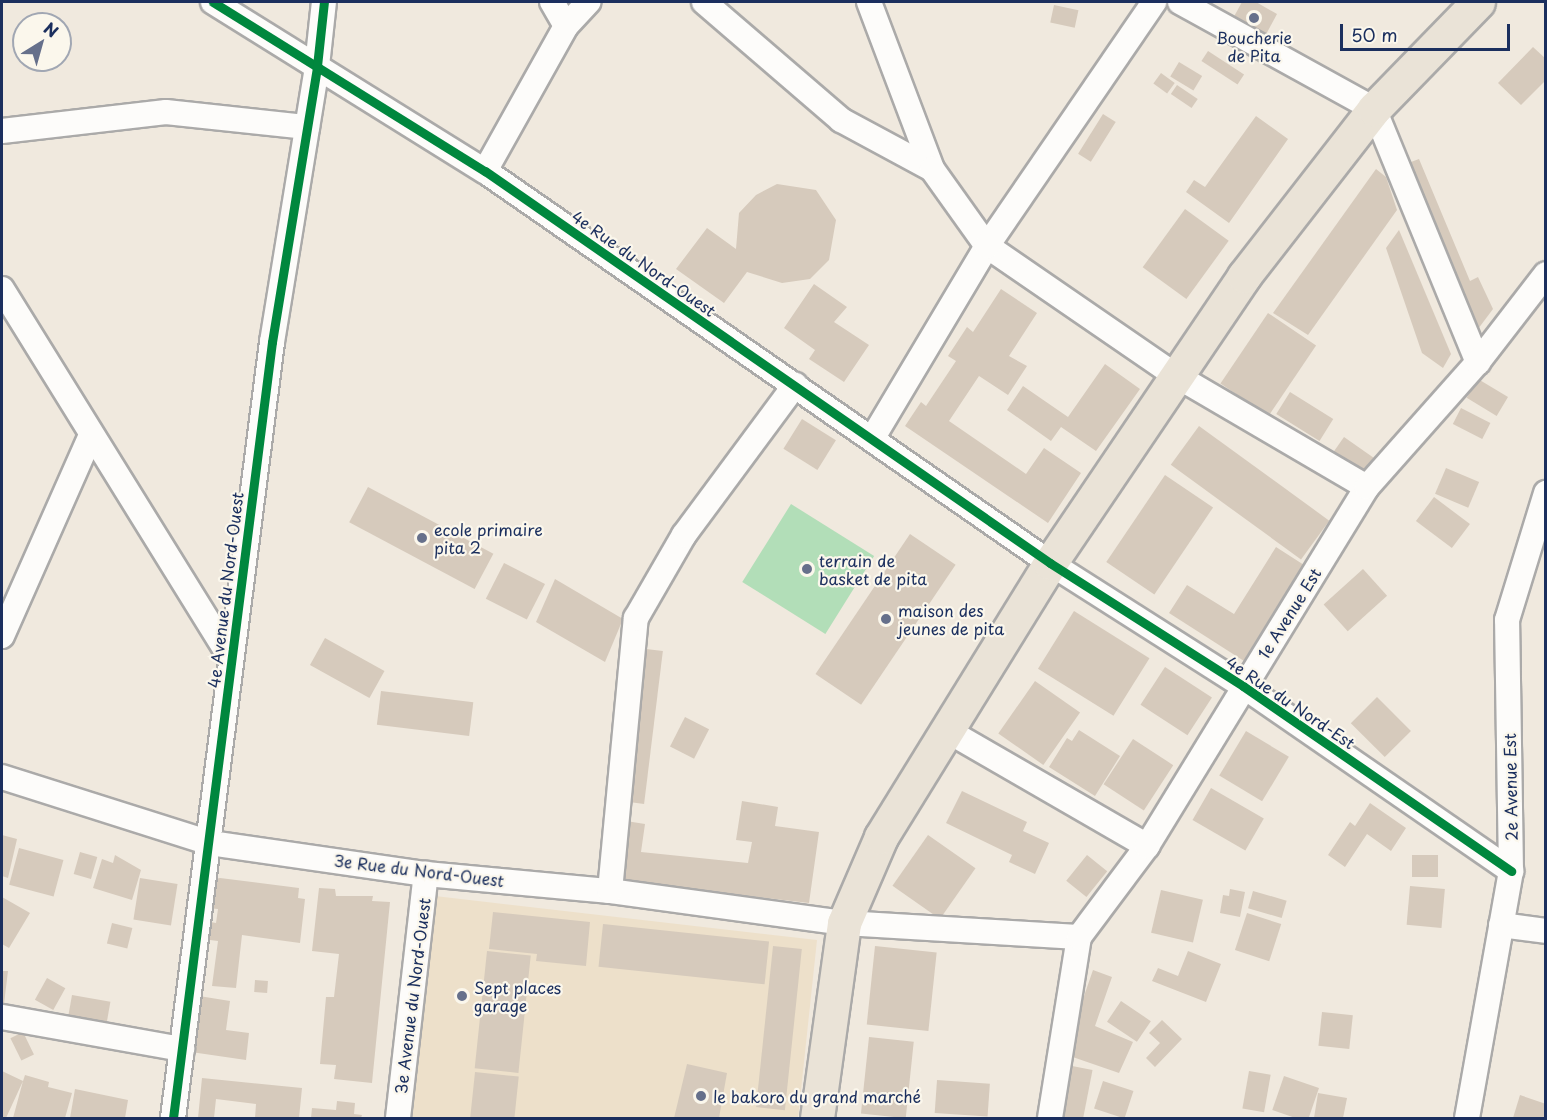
<!DOCTYPE html>
<meta charset="utf-8">
<style>
body{margin:0}
#map{position:relative;width:1547px;height:1120px;overflow:hidden;background:#f0e9de;font-family:"Playpen Sans",sans-serif}
div>[style]{position:absolute}
[style*='--x']{left:calc(var(--x)*1px);top:calc(var(--y)*1px);width:calc(var(--w)*1px);rotate:calc(var(--a)*1deg)}
.built>*{inset:0;background:#ede0ca}
.green>*{inset:0;background:#b2deb8;transform-origin:0 0}
.building>*{inset:0;background:#d6cabc;transform-origin:0 0}
.roads{filter:drop-shadow(2px 0 #abaaa9) drop-shadow(-2px 0 #abaaa9) drop-shadow(0 2px #abaaa9) drop-shadow(0 -2px #abaaa9)}
.street>*{height:24px;margin:-12px;padding:0 12px;transform-origin:12px;border-radius:12px;background:#fdfcfa}
.highway>*{height:33px;margin:-16.5px;padding:0 16.5px;transform-origin:16.5px;border-radius:16.5px;background:#eae3d7}
.cycleway>*{height:9px;margin:-4.5px;padding:0 4.5px;transform-origin:4.5px;border-radius:4.5px;background:#00873e}
.dots>*{width:16px;height:16px;translate:-50% -50%;box-sizing:border-box;border:3px solid #fbf7ec;border-radius:50%}
span{translate:-50% -50%;white-space:nowrap;text-align:center;line-height:1.15;-webkit-text-stroke:4.5px #fbf7ec;paint-order:stroke}
.poi-label{font-size:16px;color:#1b2f5e}
.left{translate:0 -50%;text-align:left}
.street-label{font-size:16px;color:#1b2f5e}
.frame{position:absolute;inset:0;border:3px solid #1b2f5e;pointer-events:none}
.north{position:absolute;left:12px;top:12px;width:60px;height:60px;box-sizing:border-box;background:#fbf7ec;border:2px solid #a1a7b3;border-radius:50%;rotate:37deg;font-size:16px;font-weight:700;line-height:24px;text-align:center;color:#1b2f5e}
.north::after{content:'';display:block;margin:auto;width:21px;height:27px;background:#66708b;clip-path:polygon(50% 0,100% 100%,50% 72%,0 100%)}
.scale{position:absolute;left:1340px;top:24px;width:170px;height:27px;box-sizing:border-box;border:3px solid #1b2f5e;border-top:0;padding-left:8px;font-size:18px;line-height:21px;white-space:nowrap;color:#1b2f5e;-webkit-text-stroke:4px #fbf7ec;paint-order:stroke}
</style>
<div id="map">
<div class="built">
<i style="clip-path:polygon(435px 896px,817px 940px,798px 1118px,411px 1118px)"></i>
</div>
<div class="green">
<i style="left:791px;top:504px;width:98px;height:92px;rotate:32deg"></i>
</div>
<div class="building">
<i style="clip-path:polygon(1242px 2px,1256px 2px,1277px 14px,1263px 40px,1231px 22px)"></i>
<i style="left:1054px;top:5px;width:25px;height:18px;rotate:12deg"></i>
<i style="clip-path:polygon(1533px 47px,1546px 59px,1546px 80px,1521px 105px,1498px 83px)"></i>
<i style="left:1208px;top:51px;width:43px;height:12px;rotate:33deg"></i>
<i style="left:1179px;top:62px;width:27px;height:17px;rotate:31deg"></i>
<i style="left:1161px;top:73px;width:17px;height:13px;rotate:36deg"></i>
<i style="left:1177px;top:85px;width:25px;height:11px;rotate:34deg"></i>
<i style="left:1103px;top:114px;width:15px;height:47px;rotate:32deg"></i>
<i style="clip-path:polygon(1256px 116px,1288px 139px,1229px 223px,1186px 192px,1194px 180px,1205px 187px)"></i>
<i style="clip-path:polygon(1419px 159px,1470px 281px,1478px 277px,1493px 309px,1475px 333px,1403px 165px)"></i>
<i style="clip-path:polygon(1376px 169px,1386px 177px,1397px 210px,1308px 335px,1273px 313px)"></i>
<i style="clip-path:polygon(777px 184px,816px 190px,836px 220px,829px 260px,810px 279px,782px 283px,747px 272px,724px 303px,676px 269px,707px 228px,736px 249px,739px 213px,756px 195px)"></i>
<i style="left:1185px;top:209px;width:54px;height:72px;rotate:36deg"></i>
<i style="clip-path:polygon(1399px 230px,1451px 354px,1443px 368px,1422px 353px,1386px 248px)"></i>
<i style="clip-path:polygon(814px 284px,847px 307px,834px 322px,869px 345px,844px 382px,809px 359px,815px 350px,784px 328px)"></i>
<i style="clip-path:polygon(1001px 289px,1037px 313px,1009px 356px,1027px 366px,1008px 395px,979px 376px,949px 421px,1026px 474px,1044px 448px,1081px 473px,1048px 523px,905px 426px,921px 402px,926px 406px,956px 361px,948px 356px,967px 327px,973px 332px)"></i>
<i style="left:1268px;top:313px;width:58px;height:85px;rotate:34deg"></i>
<i style="clip-path:polygon(1105px 364px,1140px 389px,1096px 451px,1061px 427px,1051px 441px,1007px 410px,1023px 386px,1068px 417px)"></i>
<i style="left:1478px;top:379px;width:35px;height:22px;rotate:31deg"></i>
<i style="left:1290px;top:392px;width:51px;height:26px;rotate:32deg"></i>
<i style="left:1461px;top:408px;width:33px;height:18px;rotate:27deg"></i>
<i style="left:802px;top:419px;width:40px;height:35px;rotate:32deg"></i>
<i style="left:1199px;top:426px;width:161px;height:48px;rotate:36deg"></i>
<i style="left:1344px;top:437px;width:37px;height:26px;rotate:35deg"></i>
<i style="left:1446px;top:468px;width:36px;height:28px;rotate:23deg"></i>
<i style="left:1165px;top:475px;width:58px;height:105px;rotate:34deg"></i>
<i style="left:368px;top:487px;width:142px;height:40px;rotate:28deg"></i>
<i style="left:1434px;top:497px;width:45px;height:30px;rotate:37deg"></i>
<i style="left:910px;top:534px;width:55px;height:169px;rotate:34deg"></i>
<i style="clip-path:polygon(1276px 547px,1304px 565px,1244px 661px,1169px 613px,1187px 585px,1234px 614px)"></i>
<i style="left:504px;top:563px;width:46px;height:40px;rotate:27deg"></i>
<i style="left:1363px;top:569px;width:36px;height:53px;rotate:48deg"></i>
<i style="clip-path:polygon(555px 579px,623px 619px,605px 662px,536px 622px)"></i>
<i style="left:1074px;top:611px;width:89px;height:68px;rotate:32deg"></i>
<i style="left:325px;top:638px;width:68px;height:31px;rotate:29deg"></i>
<i style="left:646px;top:649px;width:17px;height:154px;rotate:7deg"></i>
<i style="left:1165px;top:667px;width:56px;height:45px;rotate:33deg"></i>
<i style="left:1035px;top:681px;width:55px;height:64px;rotate:35deg"></i>
<i style="left:381px;top:691px;width:93px;height:34px;rotate:7deg"></i>
<i style="left:1377px;top:697px;width:48px;height:37px;rotate:45deg"></i>
<i style="left:685px;top:717px;width:27px;height:33px;rotate:27deg"></i>
<i style="clip-path:polygon(1079px 730px,1120px 756px,1095px 796px,1049px 767px,1067px 738px,1072px 741px)"></i>
<i style="left:1246px;top:731px;width:50px;height:52px;rotate:31deg"></i>
<i style="left:1133px;top:739px;width:48px;height:54px;rotate:33deg"></i>
<i style="left:1211px;top:788px;width:61px;height:37px;rotate:30deg"></i>
<i style="clip-path:polygon(962px 791px,1027px 822px,1023px 831px,1049px 843px,1035px 874px,1009px 862px,1012px 855px,946px 823px)"></i>
<i style="clip-path:polygon(742px 801px,778px 807px,775px 826px,819px 832px,809px 903px,614px 880px,626px 821px,645px 824px,641px 852px,748px 863px,752px 842px,736px 840px)"></i>
<i style="clip-path:polygon(1370px 803px,1406px 828px,1391px 851px,1367px 834px,1345px 867px,1328px 855px,1350px 822px,1355px 826px)"></i>
<i style="clip-path:polygon(2px 835px,17px 839px,8px 878px,2px 876px)"></i>
<i style="left:928px;top:835px;width:58px;height:62px;rotate:35deg"></i>
<i style="left:19px;top:848px;width:46px;height:38px;rotate:15deg"></i>
<i style="left:80px;top:852px;width:18px;height:23px;rotate:16deg"></i>
<i style="clip-path:polygon(115px 855px,141px 870px,132px 900px,93px 888px,102px 859px,113px 863px)"></i>
<i style="left:1087px;top:855px;width:26px;height:33px;rotate:39deg"></i>
<i style="left:1412px;top:855px;width:26px;height:22px"></i>
<i style="left:140px;top:878px;width:38px;height:42px;rotate:9deg"></i>
<i style="clip-path:polygon(220px 878px,299px 888px,298px 898px,305px 899px,300px 943px,242px 935px,236px 988px,212px 986px,218px 941px,202px 939px,205px 921px,216px 923px,218px 909px,207px 908px,211px 880px)"></i>
<i style="left:1410px;top:886px;width:35px;height:39px;rotate:5deg"></i>
<i style="clip-path:polygon(319px 888px,335px 889px,336px 896px,373px 896px,372px 901px,390px 902px,372px 1083px,334px 1079px,336px 1065px,320px 1064px,326px 997px,334px 997px,339px 954px,312px 951px)"></i>
<i style="clip-path:polygon(1230px 889px,1245px 892px,1240px 917px,1220px 913px,1223px 895px,1229px 896px)"></i>
<i style="left:1161px;top:890px;width:43px;height:44px;rotate:13deg"></i>
<i style="left:1253px;top:891px;width:35px;height:18px;rotate:16deg"></i>
<i style="clip-path:polygon(2px 897px,30px 913px,9px 948px,2px 944px)"></i>
<i style="clip-path:polygon(493px 912px,590px 922px,586px 966px,536px 961px,537px 954px,489px 949px)"></i>
<i style="left:1247px;top:913px;width:36px;height:39px;rotate:18deg"></i>
<i style="left:112px;top:923px;width:21px;height:21px;rotate:14deg"></i>
<i style="left:603px;top:924px;width:167px;height:43px;rotate:6deg"></i>
<i style="left:773px;top:946px;width:29px;height:162px;rotate:6deg"></i>
<i style="left:875px;top:946px;width:62px;height:79px;rotate:6deg"></i>
<i style="left:487px;top:951px;width:44px;height:118px;rotate:6deg"></i>
<i style="clip-path:polygon(1188px 951px,1221px 964px,1206px 1002px,1152px 981px,1158px 968px,1178px 976px)"></i>
<i style="clip-path:polygon(1093px 970px,1112px 977px,1095px 1026px,1133px 1042px,1119px 1073px,1064px 1054px)"></i>
<i style="clip-path:polygon(2px 971px,8px 971px,4px 1004px,2px 1004px)"></i>
<i style="left:47px;top:978px;width:21px;height:25px;rotate:29deg"></i>
<i style="left:255px;top:980px;width:13px;height:12px;rotate:4deg"></i>
<i style="left:72px;top:995px;width:39px;height:26px;rotate:10deg"></i>
<i style="clip-path:polygon(199px 996px,230px 1001px,226px 1030px,249px 1033px,246px 1060px,191px 1052px)"></i>
<i style="left:1121px;top:1001px;width:36px;height:25px;rotate:34deg"></i>
<i style="left:1322px;top:1012px;width:31px;height:34px;rotate:6deg"></i>
<i style="clip-path:polygon(1162px 1020px,1182px 1039px,1155px 1067px,1146px 1058px,1160px 1043px,1149px 1033px)"></i>
<i style="left:23px;top:1032px;width:25px;height:14px;rotate:64deg"></i>
<i style="left:869px;top:1037px;width:45px;height:77px;rotate:6deg"></i>
<i style="clip-path:polygon(687px 1064px,727px 1073px,719px 1118px,674px 1118px)"></i>
<i style="left:1067px;top:1065px;width:26px;height:54px;rotate:11deg"></i>
<i style="clip-path:polygon(2px 1071px,23px 1081px,25px 1075px,49px 1082px,48px 1087px,72px 1093px,65px 1118px,13px 1118px,23px 1081px,6px 1118px,2px 1118px)"></i>
<i style="left:1249px;top:1071px;width:22px;height:38px;rotate:10deg"></i>
<i style="left:475px;top:1072px;width:44px;height:46px;rotate:6deg"></i>
<i style="left:1284px;top:1076px;width:37px;height:36px;rotate:19deg"></i>
<i style="clip-path:polygon(202px 1078px,302px 1088px,299px 1118px,255px 1118px,256px 1104px,216px 1099px,214px 1118px,198px 1118px)"></i>
<i style="left:937px;top:1080px;width:53px;height:33px;rotate:4deg"></i>
<i style="left:1103px;top:1081px;width:32px;height:29px;rotate:18deg"></i>
<i style="clip-path:polygon(75px 1089px,128px 1100px,125px 1118px,70px 1118px)"></i>
<i style="clip-path:polygon(1318px 1093px,1347px 1098px,1343px 1118px,1314px 1118px)"></i>
<i style="clip-path:polygon(1520px 1095px,1546px 1104px,1546px 1118px,1513px 1118px)"></i>
<i style="clip-path:polygon(337px 1101px,355px 1103px,354px 1114px,362px 1115px,361px 1118px,311px 1118px,312px 1108px,336px 1110px)"></i>
</div>
<div class="roads">
<div class="street">
<i style="--x:213;--y:2;--w:320;--a:31.9"></i>
<i style="--x:485;--y:171;--w:688;--a:34.75"></i>
<i style="--x:1050;--y:563;--w:229;--a:32.5"></i>
<i style="--x:1243;--y:686;--w:326;--a:34.6"></i>
<i style="--x:704;--y:2;--w:181;--a:40.7"></i>
<i style="--x:841;--y:120;--w:103;--a:28.3"></i>
<i style="--x:869;--y:2;--w:178;--a:69.3"></i>
<i style="--x:932;--y:169;--w:95;--a:54.5"></i>
<i style="--x:987;--y:246;--w:228;--a:34.5"></i>
<i style="--x:1175;--y:375;--w:222;--a:30.3"></i>
<i style="--x:1180;--y:2;--w:222;--a:28.9"></i>
<i style="--x:1374;--y:109;--w:274;--a:67.7"></i>
<i style="--x:566;--y:26;--w:33;--a:-47"></i>
<i style="--x:2;--y:131;--w:165;--a:-6.6"></i>
<i style="--x:166;--y:112;--w:142;--a:6.1"></i>
<i style="--x:485;--y:171;--w:166;--a:-60.8"></i>
<i style="--x:566;--y:26;--w:28;--a:-120"></i>
<i style="--x:2;--y:289;--w:434;--a:58.2"></i>
<i style="--x:872;--y:439;--w:225;--a:-59.2"></i>
<i style="--x:987;--y:246;--w:296;--a:-55.6"></i>
<i style="--x:2;--y:636;--w:220;--a:-66.1"></i>
<i style="--x:948;--y:731;--w:230;--a:30"></i>
<i style="--x:2;--y:777;--w:218;--a:17.6"></i>
<i style="--x:210;--y:843;--w:218;--a:8.2"></i>
<i style="--x:426;--y:874;--w:185;--a:5.3"></i>
<i style="--x:610;--y:891;--w:236;--a:7.8"></i>
<i style="--x:844;--y:923;--w:235;--a:3.4"></i>
<i style="--x:610;--y:891;--w:274;--a:-84.6"></i>
<i style="--x:636;--y:618;--w:96;--a:-60"></i>
<i style="--x:684;--y:535;--w:187;--a:-53.5"></i>
<i style="--x:1501;--y:925;--w:45;--a:7.6"></i>
<i style="--x:2;--y:1017;--w:183;--a:10.1"></i>
<i style="--x:173;--y:1118;--w:782;--a:-82.73"></i>
<i style="--x:272;--y:342;--w:280;--a:-80.7"></i>
<i style="--x:317;--y:66;--w:64;--a:-83.8"></i>
<i style="--x:398;--y:1118;--w:246;--a:-83.5"></i>
<i style="--x:1050;--y:1118;--w:183;--a:-80.9"></i>
<i style="--x:1079;--y:937;--w:114;--a:-53.2"></i>
<i style="--x:1147;--y:846;--w:421;--a:-58.5"></i>
<i style="--x:1367;--y:487;--w:167;--a:-48.4"></i>
<i style="--x:1478;--y:362;--w:111;--a:-52.3"></i>
<i style="--x:1467;--y:1118;--w:251;--a:-79.9"></i>
<i style="--x:1511;--y:871;--w:251;--a:-90.9"></i>
<i style="--x:1507;--y:620;--w:133;--a:-72.9"></i>
</div>
<div class="highway">
<i style="--x:817;--y:1118;--w:197;--a:-82.1"></i>
<i style="--x:844;--y:923;--w:94;--a:-66.7"></i>
<i style="--x:881;--y:837;--w:322;--a:-58.3"></i>
<i style="--x:1050;--y:563;--w:346;--a:-55.9"></i>
<i style="--x:1244;--y:276;--w:212;--a:-52.1"></i>
<i style="--x:1374;--y:109;--w:149;--a:-45.8"></i>
</div>
</div>
<div class="cycleway">
<i style="--x:213;--y:2;--w:320;--a:31.9"></i>
<i style="--x:485;--y:171;--w:688;--a:34.75"></i>
<i style="--x:1050;--y:563;--w:229;--a:32.5"></i>
<i style="--x:1243;--y:686;--w:326;--a:34.6"></i>
<i style="--x:173;--y:1118;--w:782;--a:-82.73"></i>
<i style="--x:272;--y:342;--w:280;--a:-80.7"></i>
<i style="--x:317;--y:66;--w:64;--a:-83.8"></i>
</div>
<div class="dots">
<i style="left:1254px;top:18px;background:#66708b"></i>
<i style="left:422px;top:538px;background:#66708b"></i>
<i style="left:807px;top:569px;background:#66708b"></i>
<i style="left:886px;top:619px;background:#66708b"></i>
<i style="left:462px;top:996px;background:#66708b"></i>
<i style="left:701px;top:1096px;background:#66708b"></i>
</div>
<div class="poi-label">
<span style="left:1254px;top:46px">Boucherie<br>de Pita</span>
<span class="left" style="left:434px;top:538px">ecole primaire<br>pita 2</span>
<span class="left" style="left:819px;top:569px">terrain de<br>basket de pita</span>
<span class="left" style="left:898px;top:619px">maison des<br>jeunes de pita</span>
<span class="left" style="left:474px;top:996px">Sept places<br>garage</span>
<span class="left" style="left:713px;top:1096px">le bakoro du grand marché</span>
</div>
<div class="street-label">
<span style="left:644px;top:263px;rotate:35deg">4e Rue du Nord-Ouest</span>
<span style="left:225px;top:590px;rotate:-83deg">4e Avenue du Nord-Ouest</span>
<span style="left:1289px;top:613px;rotate:-58deg">1e Avenue Est</span>
<span style="left:1291px;top:702px;rotate:34deg">4e Rue du Nord-Est</span>
<span style="left:1510px;top:787px;rotate:-91deg">2e Avenue Est</span>
<span style="left:419px;top:870px;rotate:7deg">3e Rue du Nord-Ouest</span>
<span style="left:412px;top:996px;rotate:-83deg">3e Avenue du Nord-Ouest</span>
</div>
<div class="frame"></div>
<div class="north">N</div>
<div class="scale">50 m</div>
</div>
